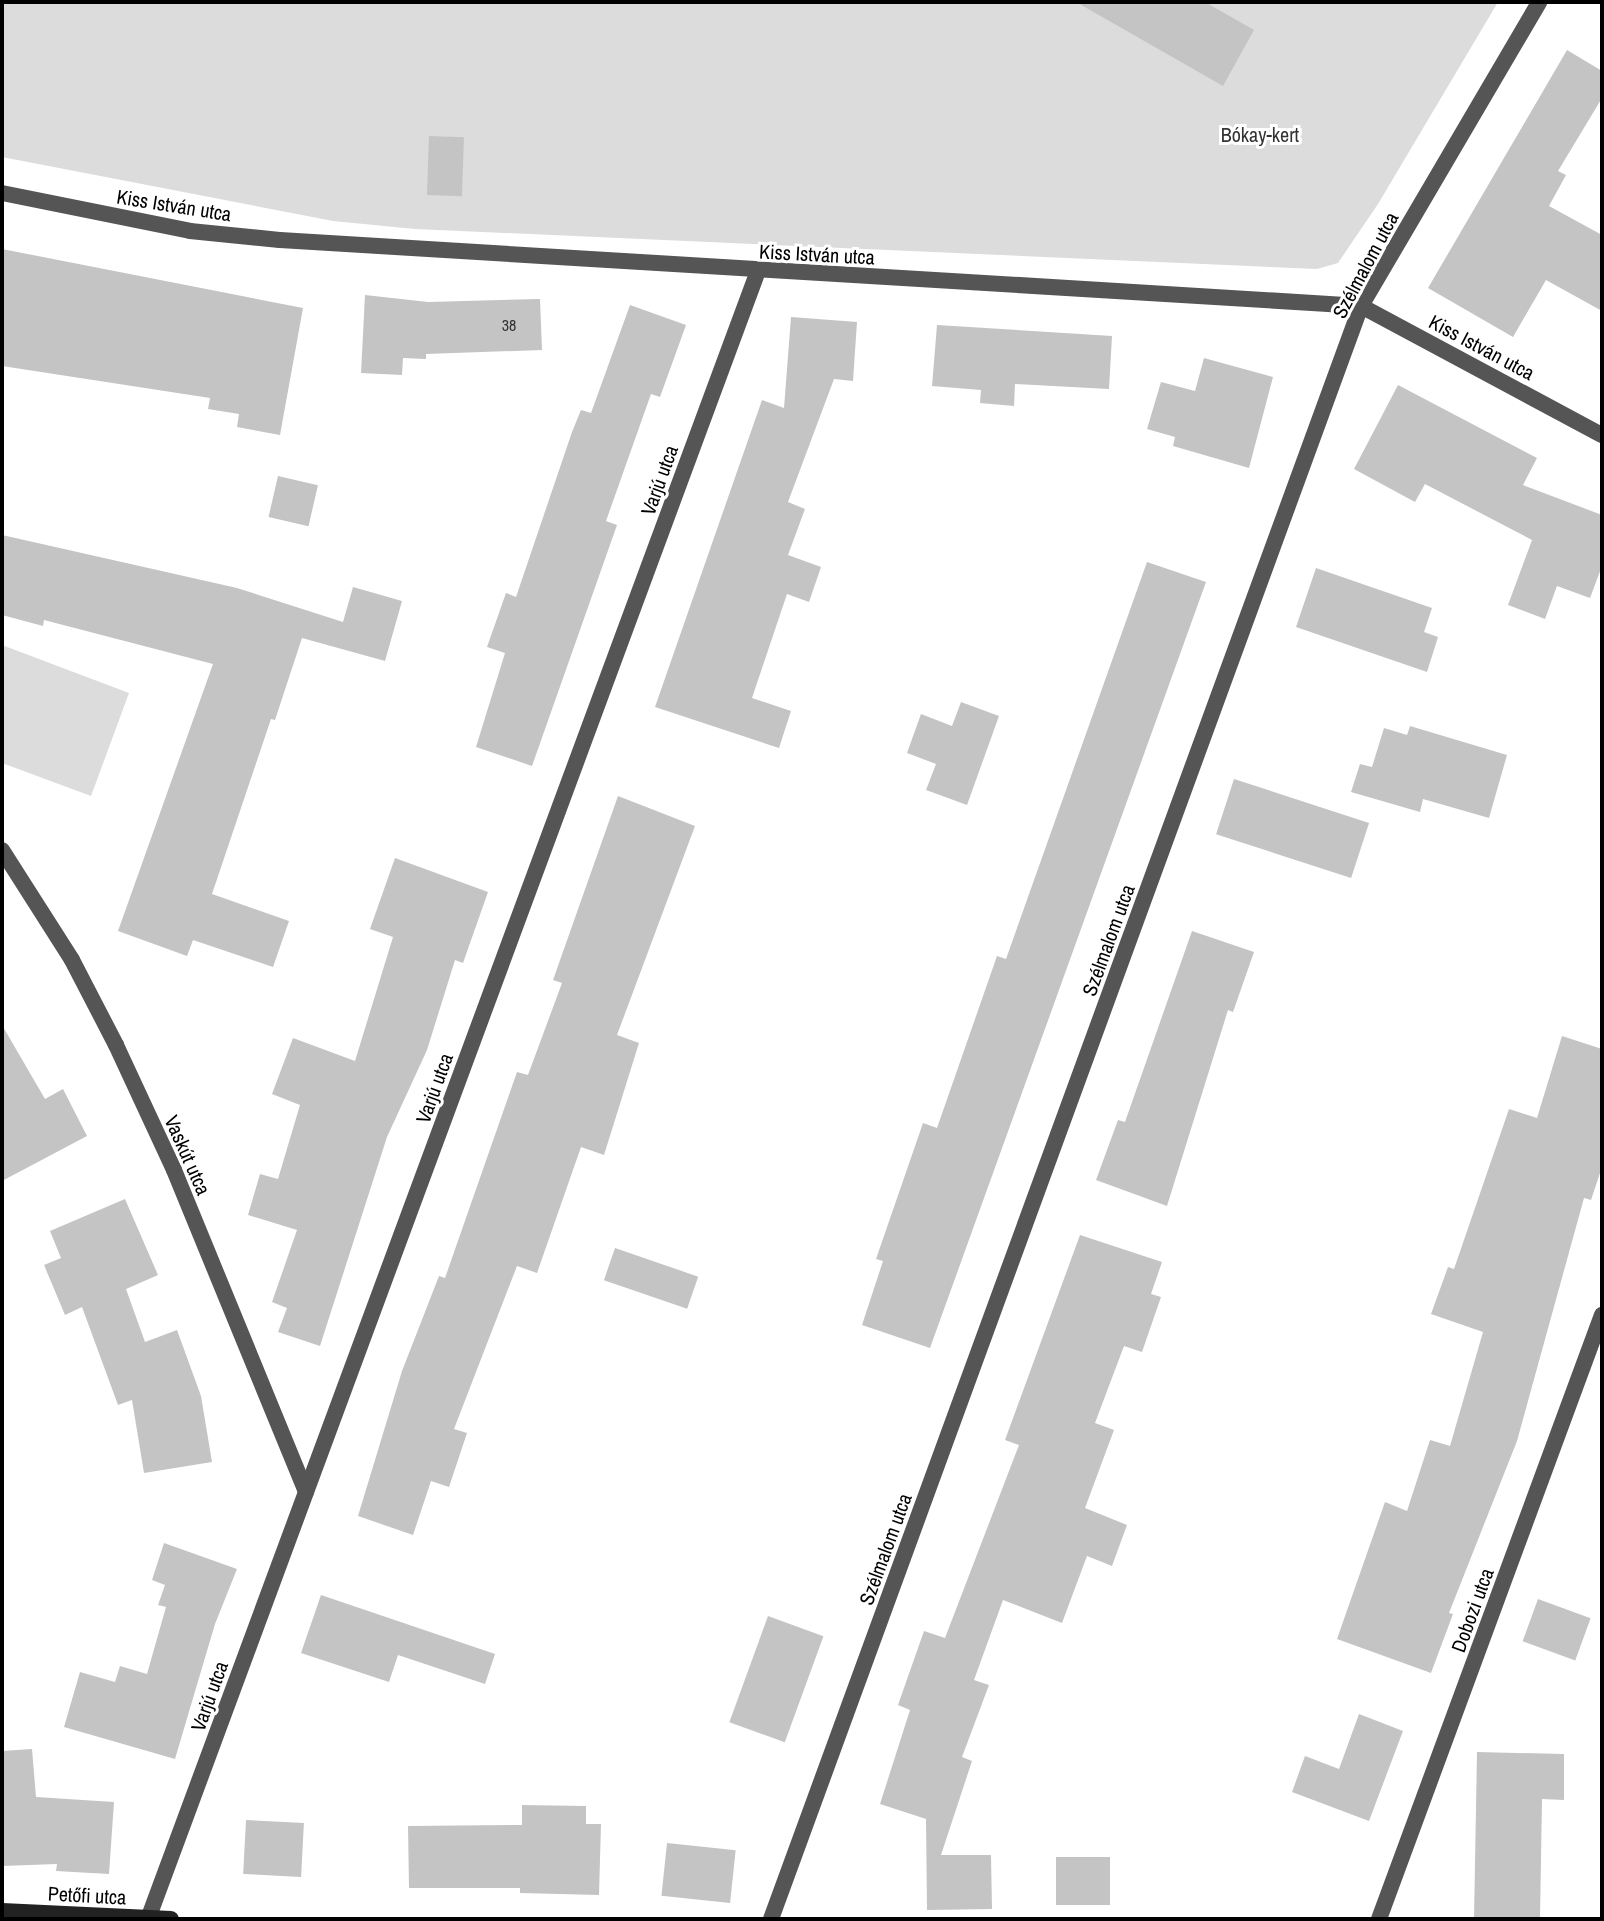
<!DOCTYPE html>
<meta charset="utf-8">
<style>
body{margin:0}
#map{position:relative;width:1604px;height:1921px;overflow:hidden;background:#fff;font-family:"Archivo Narrow",sans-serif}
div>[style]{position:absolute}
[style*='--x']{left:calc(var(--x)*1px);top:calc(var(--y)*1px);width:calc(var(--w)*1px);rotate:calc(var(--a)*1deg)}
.green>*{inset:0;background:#dcdcdc}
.building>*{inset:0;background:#c4c4c4;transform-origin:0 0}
.minor>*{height:16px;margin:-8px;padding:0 8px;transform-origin:8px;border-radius:8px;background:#555}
.secondary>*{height:16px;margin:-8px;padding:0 8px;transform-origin:8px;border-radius:8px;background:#222}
span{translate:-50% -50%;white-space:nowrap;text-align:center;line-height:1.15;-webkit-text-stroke:6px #fff;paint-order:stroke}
.number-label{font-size:16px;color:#313131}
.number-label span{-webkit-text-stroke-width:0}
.park-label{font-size:20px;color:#333}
.street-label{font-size:20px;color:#000}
.frame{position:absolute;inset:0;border:4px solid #000;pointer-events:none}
</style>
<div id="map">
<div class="green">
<i style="clip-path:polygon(2px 2px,1498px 2px,1378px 204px,1338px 263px,1317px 269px,415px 229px,333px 221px,2px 157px)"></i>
<i style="clip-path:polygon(2px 645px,129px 693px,91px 796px,2px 763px)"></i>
</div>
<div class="building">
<i style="clip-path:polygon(1076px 2px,1205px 2px,1254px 30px,1223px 86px)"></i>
<i style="clip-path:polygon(1567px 50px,1602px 71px,1602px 98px,1558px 171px,1566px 175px,1549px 206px,1602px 235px,1602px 311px,1546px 280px,1513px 337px,1428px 288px)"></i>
<i style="left:429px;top:136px;width:35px;height:59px;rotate:2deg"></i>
<i style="clip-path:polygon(2px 249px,303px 308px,280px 435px,237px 427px,239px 414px,208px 409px,210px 398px,2px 366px)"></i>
<i style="clip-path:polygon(365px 295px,428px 302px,540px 299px,542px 350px,426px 354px,426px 359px,403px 358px,402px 375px,361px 373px)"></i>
<i style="clip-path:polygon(630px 305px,686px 325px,660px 397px,651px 394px,606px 521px,617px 525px,532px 766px,476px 747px,505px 653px,487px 647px,506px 593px,516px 597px,572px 432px,581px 410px,591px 413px)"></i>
<i style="clip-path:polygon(791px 317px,857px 322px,853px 381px,834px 379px,788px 502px,805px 509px,788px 555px,821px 567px,809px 602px,787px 594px,752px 698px,791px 711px,779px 748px,655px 707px,762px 400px,784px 408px)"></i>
<i style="clip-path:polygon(937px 325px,1112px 336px,1109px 389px,1015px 384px,1014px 406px,980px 403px,981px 390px,932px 386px)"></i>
<i style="clip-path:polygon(1204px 358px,1273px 377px,1249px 468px,1173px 446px,1175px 437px,1147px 429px,1161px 382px,1195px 391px)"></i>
<i style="clip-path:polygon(1398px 385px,1537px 458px,1523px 485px,1602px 515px,1602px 566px,1590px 598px,1557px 586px,1545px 619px,1508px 605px,1532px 540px,1425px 484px,1415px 502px,1354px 469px)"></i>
<i style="left:278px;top:476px;width:41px;height:42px;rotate:13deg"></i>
<i style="clip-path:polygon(2px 535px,237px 588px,343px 622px,353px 587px,402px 601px,385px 661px,302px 638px,275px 720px,271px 719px,212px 894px,289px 921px,273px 967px,193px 940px,187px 956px,118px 931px,213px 664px,44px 620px,43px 626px,2px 615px)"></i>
<i style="clip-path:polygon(1147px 562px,1206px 582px,930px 1348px,862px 1325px,883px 1261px,876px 1259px,923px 1123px,937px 1128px,997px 956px,1006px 959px)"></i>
<i style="clip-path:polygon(1316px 568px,1432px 608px,1424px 632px,1438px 637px,1427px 672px,1296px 627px)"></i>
<i style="clip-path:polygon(961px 702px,999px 716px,967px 805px,926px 790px,936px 764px,907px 753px,921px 714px,952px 726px)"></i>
<i style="clip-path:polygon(1410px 726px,1507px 755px,1489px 818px,1423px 799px,1420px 812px,1351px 792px,1360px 764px,1372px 767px,1384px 728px,1407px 735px)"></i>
<i style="left:1234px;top:779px;width:142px;height:58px;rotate:18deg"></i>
<i style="clip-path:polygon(618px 796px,695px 826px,617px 1035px,639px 1043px,604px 1155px,581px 1147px,537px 1273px,517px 1266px,454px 1429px,467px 1433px,449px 1487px,431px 1481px,413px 1535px,358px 1516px,402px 1371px,439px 1276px,445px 1278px,517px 1072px,528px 1075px,562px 983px,553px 980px)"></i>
<i style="clip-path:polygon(395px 858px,488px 892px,463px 963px,455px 960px,427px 1050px,387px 1137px,320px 1346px,278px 1332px,287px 1308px,272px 1302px,297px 1230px,248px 1215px,260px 1174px,278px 1179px,300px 1105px,272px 1094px,293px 1038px,355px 1061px,393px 937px,370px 929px)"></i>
<i style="clip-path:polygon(1192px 931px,1254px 952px,1233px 1012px,1228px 1010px,1167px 1206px,1096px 1180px,1118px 1120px,1125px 1122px)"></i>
<i style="clip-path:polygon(2px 1025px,45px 1099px,63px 1089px,87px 1136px,2px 1181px)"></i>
<i style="clip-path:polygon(1562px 1036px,1602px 1049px,1602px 1167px,1591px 1200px,1584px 1198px,1517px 1441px,1449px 1613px,1453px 1614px,1431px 1673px,1337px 1639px,1385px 1502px,1407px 1511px,1430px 1440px,1450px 1446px,1483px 1332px,1431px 1314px,1448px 1267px,1454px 1269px,1509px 1109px,1537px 1118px)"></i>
<i style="clip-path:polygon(125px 1199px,158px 1275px,126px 1289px,145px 1342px,177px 1330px,201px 1396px,212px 1462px,144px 1473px,132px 1400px,118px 1405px,82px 1307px,65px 1315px,44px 1265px,61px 1258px,50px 1231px)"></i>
<i style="clip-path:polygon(1080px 1235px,1162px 1262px,1151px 1294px,1161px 1297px,1142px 1352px,1124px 1346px,1095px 1423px,1114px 1430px,1085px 1508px,1127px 1525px,1112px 1566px,1087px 1556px,1062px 1623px,1003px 1600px,974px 1680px,989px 1685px,962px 1757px,972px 1761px,941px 1855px,991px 1855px,992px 1909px,927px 1910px,926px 1819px,880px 1804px,910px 1710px,898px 1705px,924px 1631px,945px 1638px,1019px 1445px,1005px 1440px)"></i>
<i style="left:615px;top:1248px;width:88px;height:34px;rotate:19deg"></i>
<i style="clip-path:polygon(164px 1543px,237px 1569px,215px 1624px,175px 1759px,64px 1727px,80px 1672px,115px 1682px,120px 1666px,147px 1674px,166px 1607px,158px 1605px,165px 1585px,152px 1580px)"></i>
<i style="clip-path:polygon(321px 1595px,495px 1654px,485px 1684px,398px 1655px,389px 1682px,301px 1653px)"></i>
<i style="left:1538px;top:1599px;width:56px;height:45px;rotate:20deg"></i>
<i style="left:768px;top:1616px;width:59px;height:113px;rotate:20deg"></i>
<i style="clip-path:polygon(1359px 1714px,1403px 1731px,1369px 1821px,1292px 1792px,1305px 1756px,1339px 1769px)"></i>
<i style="clip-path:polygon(32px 1749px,36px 1797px,114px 1802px,109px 1874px,56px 1871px,57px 1864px,2px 1866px,2px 1751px)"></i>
<i style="clip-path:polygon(1477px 1752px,1564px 1754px,1564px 1800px,1542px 1799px,1540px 1919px,1474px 1919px)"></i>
<i style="clip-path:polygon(522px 1805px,586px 1806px,586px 1824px,601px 1824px,599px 1895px,520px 1893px,520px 1888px,409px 1888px,408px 1826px,522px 1825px)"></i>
<i style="left:246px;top:1820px;width:58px;height:54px;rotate:3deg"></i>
<i style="left:667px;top:1843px;width:69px;height:53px;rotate:6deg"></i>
<i style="left:1056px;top:1857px;width:54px;height:48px"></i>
</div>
<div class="minor">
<i style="--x:2;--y:193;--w:192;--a:11.4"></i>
<i style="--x:190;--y:231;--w:90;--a:5.7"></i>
<i style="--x:280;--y:240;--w:1083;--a:3.49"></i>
<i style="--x:1361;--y:306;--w:273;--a:28.2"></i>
<i style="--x:2;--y:850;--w:130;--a:57.5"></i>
<i style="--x:72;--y:960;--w:96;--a:62.6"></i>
<i style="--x:116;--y:1045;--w:138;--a:65.1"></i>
<i style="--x:174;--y:1170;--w:348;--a:67.7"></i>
<i style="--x:148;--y:1919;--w:1757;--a:-69.69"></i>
<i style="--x:771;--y:1919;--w:1718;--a:-69.91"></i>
<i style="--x:1361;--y:306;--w:352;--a:-59.6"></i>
<i style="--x:1379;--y:1919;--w:644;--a:-69.74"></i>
</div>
<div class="secondary">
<i style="--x:2;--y:1911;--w:169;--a:2.7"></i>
</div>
<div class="number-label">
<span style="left:509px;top:325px">38</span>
</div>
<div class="park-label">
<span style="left:1260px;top:134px">Bókay-kert</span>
</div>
<div class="street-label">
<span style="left:174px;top:205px;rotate:9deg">Kiss István utca</span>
<span style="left:817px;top:254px;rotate:3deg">Kiss István utca</span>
<span style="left:1365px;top:265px;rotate:-62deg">Szélmalom utca</span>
<span style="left:1482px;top:347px;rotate:28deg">Kiss István utca</span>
<span style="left:659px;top:480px;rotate:-70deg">Varjú utca</span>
<span style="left:1108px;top:940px;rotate:-70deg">Szélmalom utca</span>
<span style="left:434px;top:1088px;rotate:-70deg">Varjú utca</span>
<span style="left:188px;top:1155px;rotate:66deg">Vaskút utca</span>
<span style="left:885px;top:1549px;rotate:-70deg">Szélmalom utca</span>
<span style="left:1472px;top:1610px;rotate:-70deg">Dobozi utca</span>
<span style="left:209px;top:1696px;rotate:-70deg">Varjú utca</span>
<span style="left:87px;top:1895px;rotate:3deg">Petőfi utca</span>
</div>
<div class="frame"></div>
</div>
